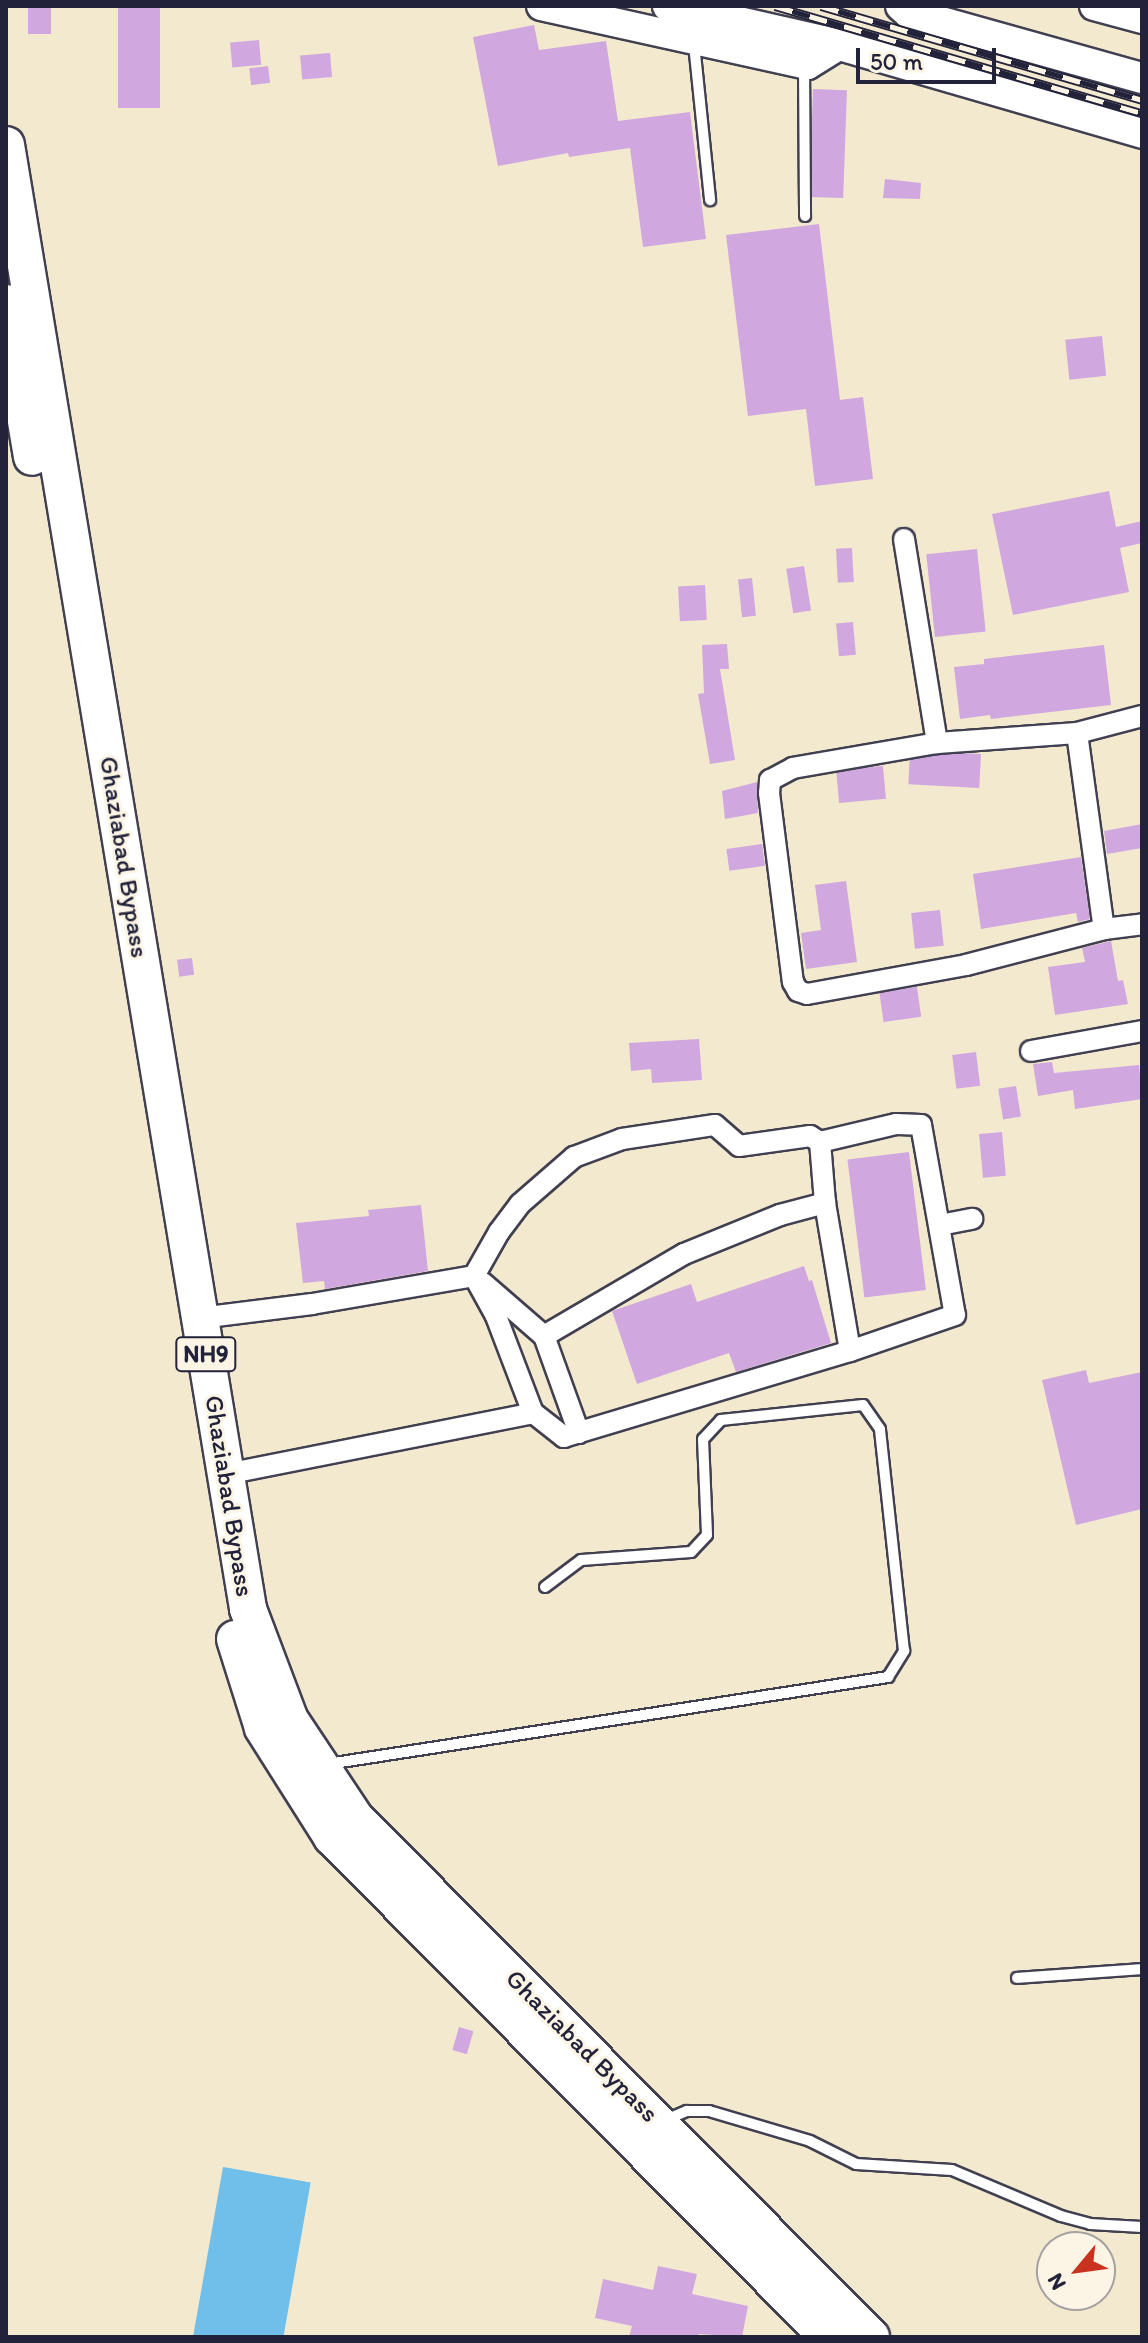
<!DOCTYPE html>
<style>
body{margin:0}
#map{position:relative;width:1148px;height:2343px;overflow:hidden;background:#f3e9cf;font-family:Itim,sans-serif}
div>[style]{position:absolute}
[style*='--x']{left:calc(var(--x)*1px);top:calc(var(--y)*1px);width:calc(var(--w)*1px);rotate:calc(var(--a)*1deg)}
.water>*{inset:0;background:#70bfea;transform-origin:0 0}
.building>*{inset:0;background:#d0a8df;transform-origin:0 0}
.roads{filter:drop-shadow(2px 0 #414051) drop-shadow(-2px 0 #414051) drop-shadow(0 2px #414051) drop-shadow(0 -2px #414051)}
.lane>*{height:10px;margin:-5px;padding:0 5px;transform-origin:5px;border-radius:5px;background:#fff}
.street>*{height:20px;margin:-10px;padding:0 10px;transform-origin:10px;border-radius:10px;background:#fff}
.secondary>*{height:28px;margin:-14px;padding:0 14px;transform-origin:14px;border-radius:14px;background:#fff}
.primary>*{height:30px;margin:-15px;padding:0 15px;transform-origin:15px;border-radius:15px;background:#fff}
.highway>*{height:36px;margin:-18px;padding:0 18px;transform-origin:18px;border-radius:18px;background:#fff}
.rail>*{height:9px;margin-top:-4.5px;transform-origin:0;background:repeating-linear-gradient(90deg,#fcf5e5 0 18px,#22223b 0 36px);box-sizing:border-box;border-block:2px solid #22223b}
span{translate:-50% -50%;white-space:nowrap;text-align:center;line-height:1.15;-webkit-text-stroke:6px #fcf5e5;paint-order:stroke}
.shield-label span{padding:2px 6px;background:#fcf5e5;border:2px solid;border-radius:6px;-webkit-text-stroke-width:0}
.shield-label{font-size:24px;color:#22223b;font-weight:700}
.street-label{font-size:26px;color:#22223b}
.frame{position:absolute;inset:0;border:8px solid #22223b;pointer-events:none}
.north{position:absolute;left:1036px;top:2231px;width:80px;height:80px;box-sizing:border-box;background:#fcf5e5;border:2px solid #a5a1a1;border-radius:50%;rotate:241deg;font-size:22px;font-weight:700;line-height:32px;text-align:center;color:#22223b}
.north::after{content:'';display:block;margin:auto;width:28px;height:36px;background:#c8321e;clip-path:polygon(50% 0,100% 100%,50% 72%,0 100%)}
.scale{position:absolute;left:856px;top:48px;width:140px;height:36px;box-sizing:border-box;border:4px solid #22223b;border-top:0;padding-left:10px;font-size:24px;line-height:28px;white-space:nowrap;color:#22223b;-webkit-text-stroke:6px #fcf5e5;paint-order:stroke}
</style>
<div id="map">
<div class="water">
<i style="left:223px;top:2167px;width:89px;height:174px;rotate:10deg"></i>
</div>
<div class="building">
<i style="left:28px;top:6px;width:23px;height:28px"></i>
<i style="left:118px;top:6px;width:42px;height:102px"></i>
<i style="clip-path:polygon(534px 25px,539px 50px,606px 41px,618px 121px,690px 112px,706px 239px,643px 247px,630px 148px,569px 157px,568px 153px,498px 166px,473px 37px)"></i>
<i style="left:259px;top:40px;width:25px;height:29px;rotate:85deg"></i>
<i style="left:330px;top:53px;width:24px;height:30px;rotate:85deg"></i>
<i style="left:268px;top:66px;width:17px;height:19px;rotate:83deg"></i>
<i style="left:813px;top:89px;width:34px;height:108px;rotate:2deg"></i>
<i style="clip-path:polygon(885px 179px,921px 183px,920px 199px,883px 198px)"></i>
<i style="clip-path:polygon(819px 224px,840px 400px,863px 397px,873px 479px,815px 486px,806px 409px,748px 416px,726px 235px)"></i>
<i style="left:1102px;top:336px;width:40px;height:37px;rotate:84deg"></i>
<i style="clip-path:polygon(1109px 491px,1116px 527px,1142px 521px,1142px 543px,1120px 548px,1129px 592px,1013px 615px,992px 514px)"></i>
<i style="left:852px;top:548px;width:34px;height:16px;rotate:87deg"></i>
<i style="left:977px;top:549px;width:83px;height:51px;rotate:84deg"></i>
<i style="left:804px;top:566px;width:45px;height:18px;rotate:81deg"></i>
<i style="left:752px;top:578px;width:38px;height:14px;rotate:84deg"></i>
<i style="left:705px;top:585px;width:35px;height:27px;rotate:87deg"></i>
<i style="left:853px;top:622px;width:33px;height:17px;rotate:85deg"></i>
<i style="clip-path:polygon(727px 644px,729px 669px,720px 669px,735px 760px,710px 764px,698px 694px,704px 693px,702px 645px)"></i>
<i style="clip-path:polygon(1104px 645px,1111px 705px,991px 719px,990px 715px,960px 719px,954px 667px,984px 664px,984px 659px)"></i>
<i style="left:981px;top:754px;width:34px;height:71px;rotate:93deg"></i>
<i style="left:883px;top:766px;width:33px;height:47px;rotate:85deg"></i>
<i style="clip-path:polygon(757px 782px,758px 813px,725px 819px,722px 791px)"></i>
<i style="clip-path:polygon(1142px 824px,1142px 848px,1107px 854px,1104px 831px)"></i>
<i style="left:762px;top:844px;width:22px;height:36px;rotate:82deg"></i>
<i style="clip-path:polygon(1081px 857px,1090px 919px,1078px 922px,1076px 913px,981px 929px,973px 874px)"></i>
<i style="clip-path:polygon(846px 881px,857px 962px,806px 969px,801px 933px,821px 930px,815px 885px)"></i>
<i style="left:940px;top:910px;width:36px;height:29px;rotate:84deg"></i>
<i style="clip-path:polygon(1111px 941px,1118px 981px,1123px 980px,1128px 1004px,1055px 1015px,1048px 967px,1085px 962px,1082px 948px)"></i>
<i style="left:192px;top:958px;width:17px;height:15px;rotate:83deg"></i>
<i style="left:917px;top:987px;width:30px;height:38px;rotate:82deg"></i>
<i style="clip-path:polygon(699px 1039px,702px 1080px,652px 1083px,651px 1069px,631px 1071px,629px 1043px)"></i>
<i style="left:976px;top:1052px;width:34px;height:24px;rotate:83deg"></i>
<i style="clip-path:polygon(1052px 1062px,1054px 1073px,1139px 1065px,1142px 1099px,1075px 1109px,1073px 1090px,1038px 1096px,1033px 1064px)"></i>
<i style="left:1016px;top:1086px;width:31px;height:18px;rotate:81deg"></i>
<i style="left:1002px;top:1132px;width:44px;height:23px;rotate:85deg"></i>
<i style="left:909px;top:1152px;width:139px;height:62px;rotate:83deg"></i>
<i style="clip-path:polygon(421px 1205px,428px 1271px,325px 1289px,324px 1281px,303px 1283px,296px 1223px,369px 1216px,368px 1210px)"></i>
<i style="clip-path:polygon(804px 1266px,809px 1281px,812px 1280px,831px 1343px,736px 1372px,729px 1353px,637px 1384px,612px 1311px,691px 1284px,697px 1302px)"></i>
<i style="clip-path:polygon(1086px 1370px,1089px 1383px,1142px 1372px,1142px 1509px,1076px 1525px,1042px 1380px)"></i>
<i style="left:459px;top:2027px;width:15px;height:24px;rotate:16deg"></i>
<i style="clip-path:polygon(658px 2266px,697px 2274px,692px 2294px,748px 2306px,742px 2337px,699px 2334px,698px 2337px,629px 2337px,632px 2326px,595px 2318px,603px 2279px,653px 2290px)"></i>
</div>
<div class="roads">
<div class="lane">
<i style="--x:694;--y:44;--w:157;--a:84.1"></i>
<i style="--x:804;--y:66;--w:150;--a:89.6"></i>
<i style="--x:328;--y:1764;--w:567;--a:-8.83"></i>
<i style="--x:888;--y:1677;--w:31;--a:-58"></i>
<i style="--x:904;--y:1651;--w:223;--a:-96.2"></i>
<i style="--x:880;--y:1429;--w:29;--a:-125"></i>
<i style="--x:863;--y:1405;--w:143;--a:174"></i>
<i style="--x:721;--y:1420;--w:26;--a:133"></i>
<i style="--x:703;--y:1439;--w:96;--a:87.6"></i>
<i style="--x:707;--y:1535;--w:23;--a:133"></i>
<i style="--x:691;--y:1552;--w:110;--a:175.8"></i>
<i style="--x:581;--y:1560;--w:45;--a:143.1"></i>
<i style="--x:1017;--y:1978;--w:125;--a:-4.1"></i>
<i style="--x:663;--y:2121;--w:26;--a:-23"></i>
<i style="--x:687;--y:2111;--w:22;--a:0"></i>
<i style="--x:709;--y:2111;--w:105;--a:16.5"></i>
<i style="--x:810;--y:2141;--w:51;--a:26.6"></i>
<i style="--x:856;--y:2164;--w:96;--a:3.6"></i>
<i style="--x:952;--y:2170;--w:118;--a:22.9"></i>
<i style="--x:1061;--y:2216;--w:30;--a:15"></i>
<i style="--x:1090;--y:2224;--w:52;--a:3.3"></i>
</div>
<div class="street">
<i style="--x:904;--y:539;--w:207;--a:80.8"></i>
<i style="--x:1142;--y:716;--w:67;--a:165.3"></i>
<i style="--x:1077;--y:733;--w:140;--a:175.9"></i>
<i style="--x:937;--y:743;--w:146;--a:170.2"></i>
<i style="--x:793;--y:768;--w:26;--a:152"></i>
<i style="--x:770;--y:780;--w:13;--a:94"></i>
<i style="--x:769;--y:793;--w:191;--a:82.8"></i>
<i style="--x:793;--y:982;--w:10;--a:61"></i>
<i style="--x:798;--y:991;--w:9;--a:18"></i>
<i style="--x:807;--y:994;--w:162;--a:-10.3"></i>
<i style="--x:966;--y:965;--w:143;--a:-14.6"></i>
<i style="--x:1104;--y:929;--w:38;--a:-7"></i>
<i style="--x:1077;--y:733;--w:198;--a:82.2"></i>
<i style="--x:1031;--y:1051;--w:113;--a:-10.2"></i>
<i style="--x:715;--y:1125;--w:32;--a:41"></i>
<i style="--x:739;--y:1146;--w:72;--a:-8"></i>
<i style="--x:810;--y:1136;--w:12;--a:31"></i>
<i style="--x:820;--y:1142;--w:61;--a:85.3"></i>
<i style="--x:825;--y:1203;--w:150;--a:80.4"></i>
<i style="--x:850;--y:1351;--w:299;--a:163.3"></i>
<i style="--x:564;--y:1437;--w:39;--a:-142"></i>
<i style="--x:533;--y:1413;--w:104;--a:-110.9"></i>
<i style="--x:496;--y:1316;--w:46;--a:-118.8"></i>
<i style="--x:474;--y:1276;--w:51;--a:-60.4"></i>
<i style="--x:499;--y:1232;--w:35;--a:-53"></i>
<i style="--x:520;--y:1204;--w:72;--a:-41"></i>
<i style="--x:574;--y:1157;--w:51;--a:-20.6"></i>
<i style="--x:622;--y:1139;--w:94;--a:-8.6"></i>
<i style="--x:820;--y:1142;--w:78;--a:-13.3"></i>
<i style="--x:896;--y:1124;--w:25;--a:2"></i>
<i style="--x:921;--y:1125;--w:193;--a:79.9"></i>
<i style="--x:955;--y:1315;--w:111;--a:161.1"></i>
<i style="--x:940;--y:1225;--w:33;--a:-11"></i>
<i style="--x:483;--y:1283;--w:81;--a:41"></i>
<i style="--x:200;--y:1318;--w:113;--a:-7.1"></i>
<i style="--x:312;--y:1304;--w:164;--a:-9.8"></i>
<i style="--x:579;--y:1433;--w:103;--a:-109.8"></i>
<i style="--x:544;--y:1336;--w:162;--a:-30.4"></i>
<i style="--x:684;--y:1254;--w:104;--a:-22.1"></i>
<i style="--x:780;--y:1215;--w:47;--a:-14.9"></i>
<i style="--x:226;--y:1474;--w:313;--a:-11.2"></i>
</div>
<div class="secondary">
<i style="--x:541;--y:6;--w:273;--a:12.5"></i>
<i style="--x:808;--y:65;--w:38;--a:-32"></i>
<i style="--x:1094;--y:6;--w:50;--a:15.2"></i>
</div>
<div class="primary">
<i style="--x:668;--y:6;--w:176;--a:12.8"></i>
<i style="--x:840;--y:45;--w:315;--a:16.2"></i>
<i style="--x:901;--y:6;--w:11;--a:41"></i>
<i style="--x:909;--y:13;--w:242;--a:15.6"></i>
</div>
<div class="highway">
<i style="--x:6;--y:145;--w:1484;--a:80.61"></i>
<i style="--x:248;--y:1609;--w:119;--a:69.3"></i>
<i style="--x:290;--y:1720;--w:118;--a:56.4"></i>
<i style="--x:355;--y:1818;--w:732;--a:45.17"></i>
<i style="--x:6;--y:303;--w:156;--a:80.4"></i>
<i style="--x:235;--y:1639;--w:93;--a:72.5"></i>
<i style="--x:263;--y:1728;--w:129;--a:57.7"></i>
<i style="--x:332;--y:1837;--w:704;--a:45.23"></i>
</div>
</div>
<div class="rail">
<i style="--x:775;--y:6;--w:382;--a:16.3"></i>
<i style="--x:821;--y:6;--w:334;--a:16.3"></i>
</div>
<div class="shield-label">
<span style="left:206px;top:1354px">NH9</span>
</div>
<div class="street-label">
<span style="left:124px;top:857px;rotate:81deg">Ghaziabad Bypass</span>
<span style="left:229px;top:1496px;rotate:81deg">Ghaziabad Bypass</span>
<span style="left:582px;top:2046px;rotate:45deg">Ghaziabad Bypass</span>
</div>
<div class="frame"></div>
<div class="north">N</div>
<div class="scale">50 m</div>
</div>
